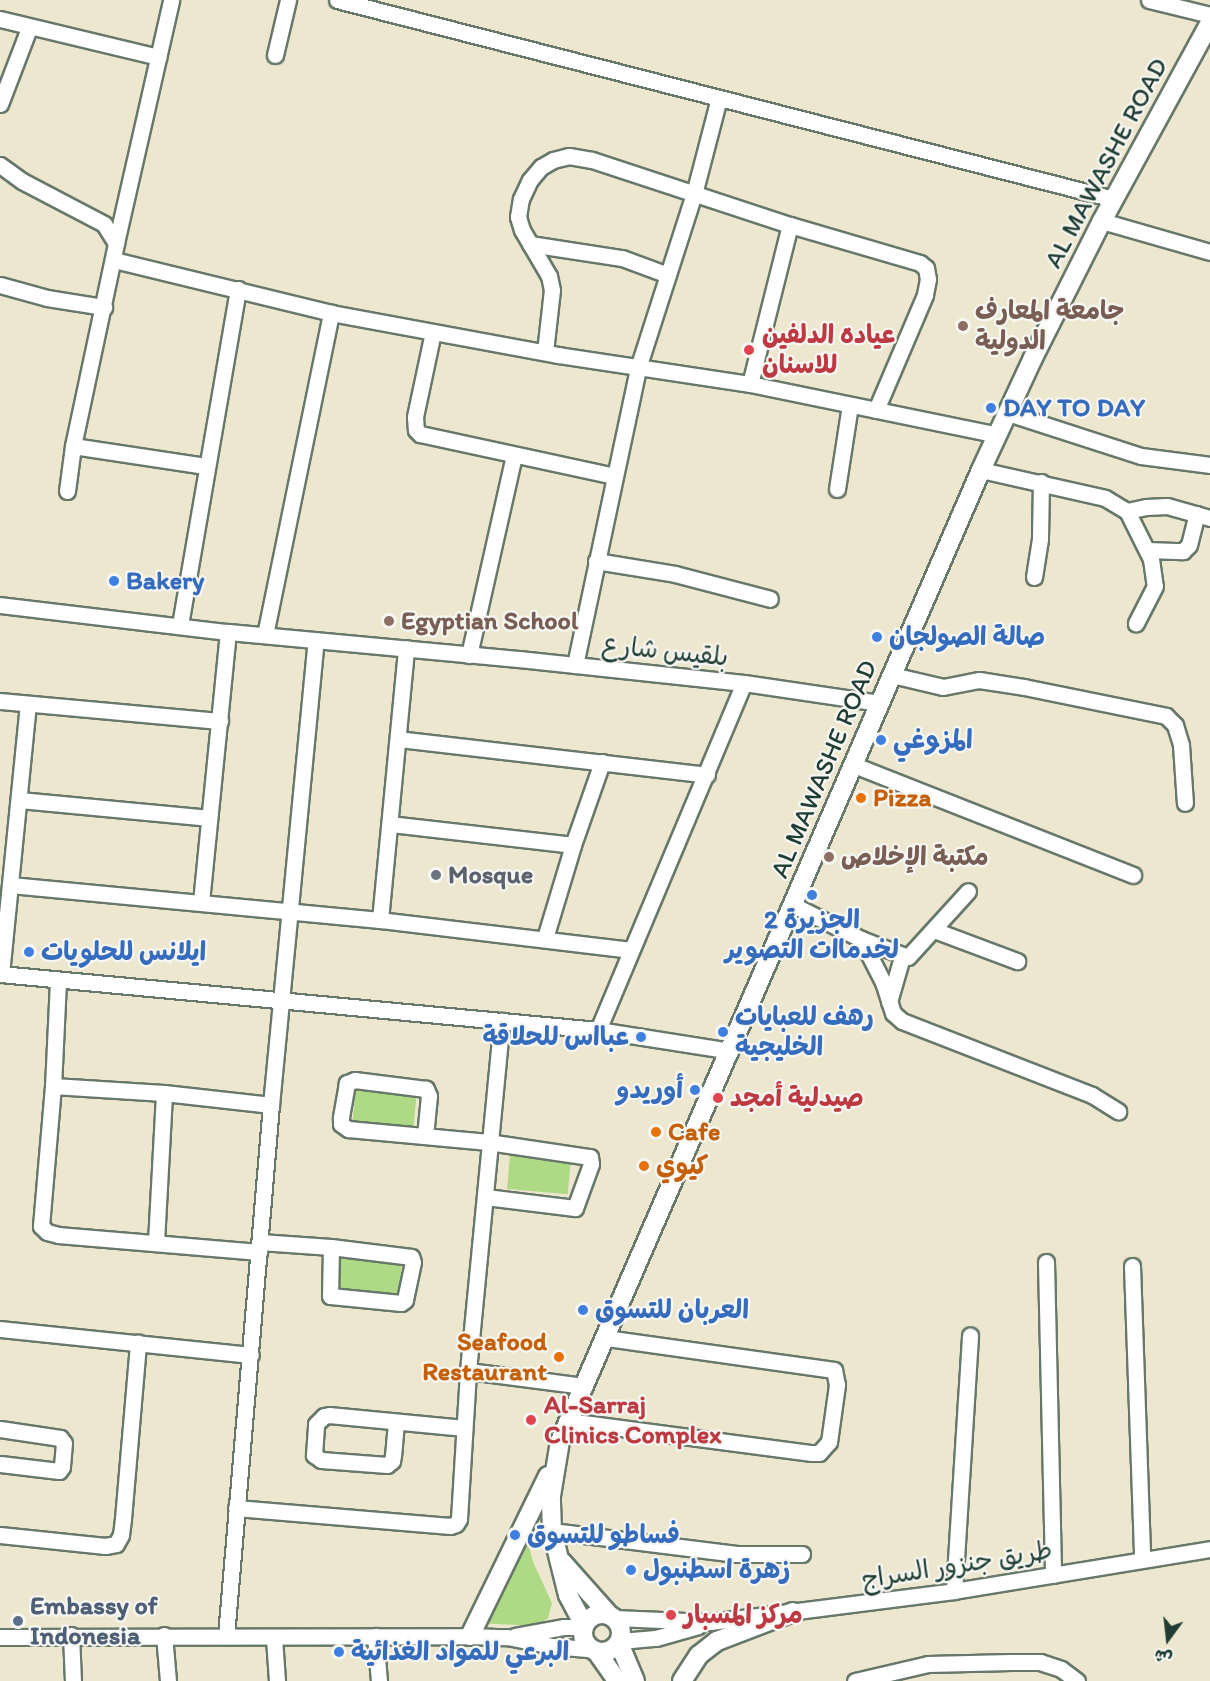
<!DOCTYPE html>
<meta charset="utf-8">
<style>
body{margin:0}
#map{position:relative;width:1210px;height:1681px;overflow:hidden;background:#ece7ce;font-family:Itim,"Playpen Sans Arabic",sans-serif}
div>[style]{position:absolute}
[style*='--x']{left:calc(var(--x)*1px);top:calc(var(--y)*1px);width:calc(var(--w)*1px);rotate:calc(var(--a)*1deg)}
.green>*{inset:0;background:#aed985;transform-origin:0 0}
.roads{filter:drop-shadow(2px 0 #67786a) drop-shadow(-2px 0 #67786a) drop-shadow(0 2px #67786a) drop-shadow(0 -2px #67786a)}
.minor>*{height:15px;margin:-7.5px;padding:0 7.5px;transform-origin:7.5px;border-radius:7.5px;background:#fff}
.major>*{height:18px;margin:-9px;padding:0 9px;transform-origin:9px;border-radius:9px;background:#fff}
.major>.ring{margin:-9px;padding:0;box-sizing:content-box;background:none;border:18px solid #fff;border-radius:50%}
.dots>*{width:16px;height:16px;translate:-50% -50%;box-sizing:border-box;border:3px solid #f6f6f2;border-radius:50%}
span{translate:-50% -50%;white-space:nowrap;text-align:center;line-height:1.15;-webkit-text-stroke:4.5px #f6f6f2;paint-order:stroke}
.street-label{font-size:26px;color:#1f3d34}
.education-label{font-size:26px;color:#785e54;font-weight:700}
.left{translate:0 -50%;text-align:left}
.health-label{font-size:26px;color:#be3a42;font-weight:700}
.shop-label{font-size:26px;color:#366cbe;font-weight:700}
.right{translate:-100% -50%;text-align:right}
.food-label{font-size:26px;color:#c56008;font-weight:700}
.worship-label{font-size:26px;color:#5b616d;font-weight:700}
.service-label{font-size:26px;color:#4e5e75;font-weight:700}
.north{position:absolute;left:1138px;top:1609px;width:60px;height:60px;-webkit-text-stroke:4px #f6f6f2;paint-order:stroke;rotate:195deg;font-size:16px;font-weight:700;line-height:24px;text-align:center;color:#1f3d34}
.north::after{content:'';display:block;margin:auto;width:21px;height:27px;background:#1f3d34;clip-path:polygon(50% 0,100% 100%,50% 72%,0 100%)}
</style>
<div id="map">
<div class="green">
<i style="left:356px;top:1088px;width:61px;height:35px;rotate:6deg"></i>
<i style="left:510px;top:1155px;width:61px;height:34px;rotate:5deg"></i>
<i style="left:340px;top:1257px;width:62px;height:34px;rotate:5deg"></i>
<i style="clip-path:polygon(525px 1530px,533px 1562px,552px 1603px,548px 1618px,537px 1626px,478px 1623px)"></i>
</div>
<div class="roads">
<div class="minor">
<i style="--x:337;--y:0;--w:802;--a:14.37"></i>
<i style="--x:1149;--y:0;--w:63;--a:13.8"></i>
<i style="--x:0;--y:19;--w:163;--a:13.5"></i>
<i style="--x:275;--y:55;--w:57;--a:-76.7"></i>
<i style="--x:0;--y:104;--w:81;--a:-69.1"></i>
<i style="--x:0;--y:165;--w:27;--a:36"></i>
<i style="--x:22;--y:181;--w:93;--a:27.7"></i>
<i style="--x:104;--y:224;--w:22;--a:58"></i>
<i style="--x:1102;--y:221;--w:112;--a:16"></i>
<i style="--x:530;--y:244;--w:93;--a:8.7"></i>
<i style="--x:622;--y:258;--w:49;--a:20.3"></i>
<i style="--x:114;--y:260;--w:223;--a:13.7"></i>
<i style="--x:331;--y:313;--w:231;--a:10.5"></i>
<i style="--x:558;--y:355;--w:194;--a:8.6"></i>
<i style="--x:750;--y:384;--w:253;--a:11.6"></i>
<i style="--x:0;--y:285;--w:49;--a:15.5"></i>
<i style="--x:47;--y:298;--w:58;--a:9"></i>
<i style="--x:433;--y:332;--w:87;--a:102"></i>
<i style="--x:415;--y:417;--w:13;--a:86"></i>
<i style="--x:416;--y:430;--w:6;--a:45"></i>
<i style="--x:420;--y:434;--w:198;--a:12.2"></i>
<i style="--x:545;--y:352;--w:62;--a:-83.6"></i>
<i style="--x:552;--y:290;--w:14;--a:-102"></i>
<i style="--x:549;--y:276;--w:53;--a:-120.4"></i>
<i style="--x:522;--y:230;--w:14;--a:-107"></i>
<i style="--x:518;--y:217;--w:18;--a:-81"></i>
<i style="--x:521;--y:199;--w:21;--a:-65"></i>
<i style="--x:530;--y:180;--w:17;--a:-50"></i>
<i style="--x:541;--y:167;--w:14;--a:-30"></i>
<i style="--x:553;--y:160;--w:16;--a:-14"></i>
<i style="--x:569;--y:156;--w:23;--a:10"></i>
<i style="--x:592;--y:160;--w:208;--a:18.2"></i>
<i style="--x:790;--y:225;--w:135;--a:16.3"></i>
<i style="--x:920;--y:263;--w:8;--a:40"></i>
<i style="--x:926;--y:268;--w:11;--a:80"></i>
<i style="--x:928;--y:279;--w:16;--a:101"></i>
<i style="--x:925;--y:295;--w:125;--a:113.1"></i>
<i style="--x:750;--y:384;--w:164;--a:-75.9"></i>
<i style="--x:1008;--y:413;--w:140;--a:17.9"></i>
<i style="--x:1141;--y:456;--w:70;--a:7.4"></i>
<i style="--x:73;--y:446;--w:134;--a:8.6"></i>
<i style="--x:981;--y:470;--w:127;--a:12.7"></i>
<i style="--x:1105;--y:498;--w:26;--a:31"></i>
<i style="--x:1127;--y:511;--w:54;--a:63.4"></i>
<i style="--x:1151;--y:559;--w:27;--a:82"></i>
<i style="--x:1155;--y:586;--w:42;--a:117.2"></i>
<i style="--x:837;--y:489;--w:85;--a:-81.2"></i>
<i style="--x:67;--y:491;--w:45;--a:-82.4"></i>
<i style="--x:73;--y:446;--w:208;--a:-78"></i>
<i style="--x:116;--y:243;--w:249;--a:-77.2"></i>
<i style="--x:1127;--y:511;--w:19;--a:-12"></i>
<i style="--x:1146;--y:507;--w:21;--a:-3"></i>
<i style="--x:1167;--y:506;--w:45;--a:15.6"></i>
<i style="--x:1147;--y:550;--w:36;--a:2"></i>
<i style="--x:1183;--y:551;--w:8;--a:-45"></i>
<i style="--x:1189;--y:545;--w:32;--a:-76"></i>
<i style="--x:596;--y:561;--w:80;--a:9.3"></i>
<i style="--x:675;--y:574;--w:98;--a:14.7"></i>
<i style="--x:1034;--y:577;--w:39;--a:-81"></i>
<i style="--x:1040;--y:538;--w:56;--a:-89"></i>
<i style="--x:0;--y:605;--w:230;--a:6.8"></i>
<i style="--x:228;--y:632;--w:292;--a:5.3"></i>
<i style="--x:519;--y:659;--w:226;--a:6.1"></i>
<i style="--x:744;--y:683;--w:137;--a:8.4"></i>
<i style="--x:180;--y:625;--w:341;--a:-80.2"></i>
<i style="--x:265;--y:635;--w:329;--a:-78.4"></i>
<i style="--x:469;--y:655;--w:204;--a:-77.3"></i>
<i style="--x:575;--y:665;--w:307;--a:-78"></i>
<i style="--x:639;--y:365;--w:180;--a:-72.2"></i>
<i style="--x:694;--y:194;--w:99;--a:-75.4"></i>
<i style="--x:892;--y:675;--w:52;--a:13.2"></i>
<i style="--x:943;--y:687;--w:37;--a:-11"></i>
<i style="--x:979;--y:680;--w:46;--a:8.8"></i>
<i style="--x:1024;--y:687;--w:145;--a:11.5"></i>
<i style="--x:1166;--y:716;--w:13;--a:45"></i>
<i style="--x:1175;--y:725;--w:21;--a:73"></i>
<i style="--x:1181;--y:745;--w:58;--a:86.1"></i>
<i style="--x:0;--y:701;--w:221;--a:5.2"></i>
<i style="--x:398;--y:739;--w:311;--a:6.6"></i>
<i style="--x:854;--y:765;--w:300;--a:21.5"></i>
<i style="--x:19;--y:800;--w:190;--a:5.4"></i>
<i style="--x:390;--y:824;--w:184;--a:6.5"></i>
<i style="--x:10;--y:885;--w:372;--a:5.4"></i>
<i style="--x:380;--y:920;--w:252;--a:6.8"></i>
<i style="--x:201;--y:902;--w:271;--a:-84.3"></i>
<i style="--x:793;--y:905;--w:76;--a:26.6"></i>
<i style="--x:861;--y:939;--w:48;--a:62.9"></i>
<i style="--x:883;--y:982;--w:33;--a:72"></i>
<i style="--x:893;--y:1013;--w:12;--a:42"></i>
<i style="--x:902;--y:1021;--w:204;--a:21.3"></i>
<i style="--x:1092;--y:1095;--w:31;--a:32"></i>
<i style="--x:380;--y:920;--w:273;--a:-84.5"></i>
<i style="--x:934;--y:930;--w:89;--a:20.5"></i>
<i style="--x:545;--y:938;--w:97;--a:-73.2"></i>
<i style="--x:573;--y:845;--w:88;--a:-70.7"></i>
<i style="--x:861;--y:939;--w:50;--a:21"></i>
<i style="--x:908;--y:957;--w:89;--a:-47.7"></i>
<i style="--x:0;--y:974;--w:601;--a:5.35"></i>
<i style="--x:598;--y:1030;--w:134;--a:9"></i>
<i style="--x:1;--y:974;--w:271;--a:-84.3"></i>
<i style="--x:58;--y:981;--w:105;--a:92.7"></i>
<i style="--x:53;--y:1086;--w:141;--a:94.9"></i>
<i style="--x:41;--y:1226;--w:8;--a:45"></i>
<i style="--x:47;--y:1232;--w:11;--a:15"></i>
<i style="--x:58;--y:1235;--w:202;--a:4.8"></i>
<i style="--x:889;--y:1002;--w:47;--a:-73.9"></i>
<i style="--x:598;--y:1030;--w:376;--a:-67.2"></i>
<i style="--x:53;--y:1086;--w:111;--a:3.6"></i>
<i style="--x:164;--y:1093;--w:108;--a:6.4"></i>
<i style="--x:425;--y:1136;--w:40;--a:-84.3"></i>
<i style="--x:429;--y:1096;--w:8;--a:-113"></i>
<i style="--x:426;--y:1089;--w:72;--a:-172.8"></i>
<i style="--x:355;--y:1080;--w:9;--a:159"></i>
<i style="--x:347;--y:1083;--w:36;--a:100"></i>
<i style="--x:341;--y:1118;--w:6;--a:90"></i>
<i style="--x:341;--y:1124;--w:9;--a:36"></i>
<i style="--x:348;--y:1129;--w:141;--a:5.3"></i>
<i style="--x:488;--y:1142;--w:103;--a:8.4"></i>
<i style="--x:590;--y:1157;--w:7;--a:82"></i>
<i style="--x:591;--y:1164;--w:47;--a:110"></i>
<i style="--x:575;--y:1208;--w:90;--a:-173"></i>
<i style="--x:156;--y:1242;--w:149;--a:-86.9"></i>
<i style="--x:260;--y:1242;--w:71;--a:4"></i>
<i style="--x:331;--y:1247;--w:81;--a:7.1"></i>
<i style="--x:411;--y:1257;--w:5;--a:68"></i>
<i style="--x:413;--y:1262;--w:39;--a:102"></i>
<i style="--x:405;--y:1300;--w:5;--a:143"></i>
<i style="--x:401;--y:1303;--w:71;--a:-174.4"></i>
<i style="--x:330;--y:1296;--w:49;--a:-88.8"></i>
<i style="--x:1046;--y:1262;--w:313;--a:88.7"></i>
<i style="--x:1132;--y:1266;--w:292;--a:88"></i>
<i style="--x:0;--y:1329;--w:252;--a:5.9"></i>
<i style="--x:468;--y:1371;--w:117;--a:7.4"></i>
<i style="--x:568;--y:1421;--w:246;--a:7.5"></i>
<i style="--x:812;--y:1453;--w:7;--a:0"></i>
<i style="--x:819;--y:1453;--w:15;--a:-48"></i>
<i style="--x:829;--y:1442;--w:58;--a:-82"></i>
<i style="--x:837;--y:1385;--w:15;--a:-101"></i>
<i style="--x:834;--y:1370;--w:231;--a:-172"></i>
<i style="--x:396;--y:1422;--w:33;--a:95"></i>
<i style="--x:393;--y:1455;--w:6;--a:99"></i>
<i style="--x:392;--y:1461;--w:6;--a:141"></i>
<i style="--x:387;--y:1465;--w:66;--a:-175.7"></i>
<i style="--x:321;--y:1460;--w:9;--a:-144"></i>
<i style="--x:314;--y:1455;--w:31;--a:-86"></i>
<i style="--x:316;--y:1424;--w:11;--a:-45"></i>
<i style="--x:324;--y:1416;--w:5;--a:-11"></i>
<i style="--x:329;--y:1415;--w:136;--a:5.5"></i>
<i style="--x:0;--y:1429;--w:61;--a:8.5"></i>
<i style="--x:60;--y:1438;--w:6;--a:51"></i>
<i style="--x:64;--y:1443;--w:24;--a:95"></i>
<i style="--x:62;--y:1467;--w:5;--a:127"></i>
<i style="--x:59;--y:1471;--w:59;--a:-173.2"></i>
<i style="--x:236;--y:1508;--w:215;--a:4.8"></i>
<i style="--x:450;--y:1526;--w:6;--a:-18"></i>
<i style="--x:456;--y:1524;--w:6;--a:-59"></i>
<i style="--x:459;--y:1519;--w:148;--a:-86.5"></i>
<i style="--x:468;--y:1371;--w:352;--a:-84.5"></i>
<i style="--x:552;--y:1531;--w:186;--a:7.1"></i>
<i style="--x:737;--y:1554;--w:65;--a:0"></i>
<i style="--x:0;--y:1535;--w:106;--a:6"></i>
<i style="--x:105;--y:1546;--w:11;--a:-10"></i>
<i style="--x:116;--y:1544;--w:10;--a:-61"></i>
<i style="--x:121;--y:1535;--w:16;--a:-83"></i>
<i style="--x:123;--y:1519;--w:177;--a:-85.1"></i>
<i style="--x:954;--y:1591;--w:256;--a:-86.4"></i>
<i style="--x:614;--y:1618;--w:96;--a:2.4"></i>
<i style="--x:710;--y:1622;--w:246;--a:-7.2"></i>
<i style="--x:954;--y:1591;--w:259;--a:-9.3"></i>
<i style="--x:71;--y:1635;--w:46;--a:87.5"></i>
<i style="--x:164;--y:1635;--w:46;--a:85"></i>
<i style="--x:226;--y:1636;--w:533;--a:-85.16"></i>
<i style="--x:271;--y:1105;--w:467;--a:-84.5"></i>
<i style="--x:375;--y:1636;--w:45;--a:84.9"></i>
<i style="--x:515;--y:1636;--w:50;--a:-10.4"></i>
<i style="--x:564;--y:1627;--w:19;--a:0"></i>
<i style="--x:0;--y:1637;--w:470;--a:-0.1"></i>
<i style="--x:470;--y:1636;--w:37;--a:2"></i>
<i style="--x:507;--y:1637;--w:46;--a:11.3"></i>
<i style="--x:552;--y:1646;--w:38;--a:5"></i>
<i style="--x:274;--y:1638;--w:43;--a:86"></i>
<i style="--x:620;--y:1641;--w:36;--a:-5"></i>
<i style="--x:656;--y:1638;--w:44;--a:-15.9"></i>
<i style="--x:855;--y:1681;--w:75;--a:-13.1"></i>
<i style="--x:928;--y:1664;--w:83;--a:-1.4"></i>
<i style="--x:1011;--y:1662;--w:29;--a:0"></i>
<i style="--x:1040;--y:1662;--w:22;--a:18"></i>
<i style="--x:1061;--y:1669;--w:20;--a:37"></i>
</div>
<div class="major">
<i style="--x:562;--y:1562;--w:71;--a:48.4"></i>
<i class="ring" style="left:583px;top:1614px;width:20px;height:20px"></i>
<i style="--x:584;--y:1625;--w:34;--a:-118"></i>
<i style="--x:568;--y:1595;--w:66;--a:-104"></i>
<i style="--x:552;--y:1531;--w:35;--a:-92"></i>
<i style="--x:551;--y:1496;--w:56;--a:-80.7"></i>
<i style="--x:560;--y:1441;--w:1058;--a:-66.56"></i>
<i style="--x:981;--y:470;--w:123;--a:-65.1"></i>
<i style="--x:1033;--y:358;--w:153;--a:-63.3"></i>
<i style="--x:1102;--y:221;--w:226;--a:-61.4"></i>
<i style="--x:470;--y:1636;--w:178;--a:-64"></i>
<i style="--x:619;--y:1643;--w:41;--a:67.2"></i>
<i style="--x:597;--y:1652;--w:35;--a:55"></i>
<i style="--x:682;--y:1681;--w:31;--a:-57"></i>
<i style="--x:699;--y:1655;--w:23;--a:-38"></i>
<i style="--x:717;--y:1641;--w:81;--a:-20.9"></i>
</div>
</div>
<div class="dots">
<i style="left:963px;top:326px;background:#8d6e63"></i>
<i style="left:749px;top:350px;background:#e0444e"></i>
<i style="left:991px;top:408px;background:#3f7fe0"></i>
<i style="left:114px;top:581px;background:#3f7fe0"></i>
<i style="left:389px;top:621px;background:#8d6e63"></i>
<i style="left:877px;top:637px;background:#3f7fe0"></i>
<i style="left:881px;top:740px;background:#3f7fe0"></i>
<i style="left:861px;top:798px;background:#e8710a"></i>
<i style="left:829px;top:857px;background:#8d6e63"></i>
<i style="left:436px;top:875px;background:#6b7280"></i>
<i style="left:812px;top:895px;background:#3f7fe0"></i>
<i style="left:29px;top:952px;background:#3f7fe0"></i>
<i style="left:723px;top:1032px;background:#3f7fe0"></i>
<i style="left:641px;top:1037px;background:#3f7fe0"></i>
<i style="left:695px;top:1090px;background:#3f7fe0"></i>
<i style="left:718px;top:1098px;background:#e0444e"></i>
<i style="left:656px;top:1132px;background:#e8710a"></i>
<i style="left:644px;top:1166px;background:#e8710a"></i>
<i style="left:583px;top:1310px;background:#3f7fe0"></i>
<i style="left:559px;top:1357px;background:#e8710a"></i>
<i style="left:531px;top:1420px;background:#e0444e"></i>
<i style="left:515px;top:1535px;background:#3f7fe0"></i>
<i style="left:631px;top:1570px;background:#3f7fe0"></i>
<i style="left:671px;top:1615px;background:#e0444e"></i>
<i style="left:18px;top:1621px;background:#5c6f8a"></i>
<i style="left:339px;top:1652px;background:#3f7fe0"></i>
</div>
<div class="street-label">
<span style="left:1106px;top:163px;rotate:-62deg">AL MAWASHE ROAD</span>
<span style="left:665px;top:651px;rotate:6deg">بلقيس شارع</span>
<span style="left:824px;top:769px;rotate:-67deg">AL MAWASHE ROAD</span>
<span style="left:957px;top:1565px;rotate:-9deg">طريق جنزور السراج</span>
</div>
<div class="education-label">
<span class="left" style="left:975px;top:326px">جامعة المعارف<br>الدولية</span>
<span class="left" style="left:401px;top:621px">Egyptian School</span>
<span class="left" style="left:841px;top:857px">مكتبة الإخلاص</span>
</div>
<div class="health-label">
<span class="left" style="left:762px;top:350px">عياده الدلفين<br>للاسنان</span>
<span class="left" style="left:730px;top:1098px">صيدلية أمجد</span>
<span class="left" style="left:544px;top:1420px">Al-Sarraj<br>Clinics Complex</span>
<span class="left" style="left:684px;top:1615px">مركز المسبار</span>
</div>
<div class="shop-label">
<span class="left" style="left:1003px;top:408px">DAY TO DAY</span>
<span class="left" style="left:126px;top:581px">Bakery</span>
<span class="left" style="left:889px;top:637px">صالة الصولجان</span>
<span class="left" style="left:893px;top:740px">المزوغي</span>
<span style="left:812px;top:935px">الجزيرة 2<br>لخدماات التصوير</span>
<span class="left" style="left:41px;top:952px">ايلانس للحلويات</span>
<span class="left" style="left:735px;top:1032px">رهف للعبايات<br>الخليجية</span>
<span class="right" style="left:629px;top:1037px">عبااس للحلاقة</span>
<span class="right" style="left:683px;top:1090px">أوريدو</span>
<span class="left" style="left:595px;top:1310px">العربان للتسوق</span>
<span class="left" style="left:527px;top:1535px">فساطو للتسوق</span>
<span class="left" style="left:643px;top:1570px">زهرة اسطنبول</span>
<span class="left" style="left:351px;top:1652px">البرعي للمواد الغذائية</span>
</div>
<div class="food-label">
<span class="left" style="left:873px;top:798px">Pizza</span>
<span class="left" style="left:668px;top:1132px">Cafe</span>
<span class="left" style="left:656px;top:1166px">كيوي</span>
<span class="right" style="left:547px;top:1357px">Seafood<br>Restaurant</span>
</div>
<div class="worship-label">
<span class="left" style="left:448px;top:875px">Mosque</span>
</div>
<div class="service-label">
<span class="left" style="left:30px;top:1621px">Embassy of<br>Indonesia</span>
</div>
<div class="north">ش</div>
</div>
